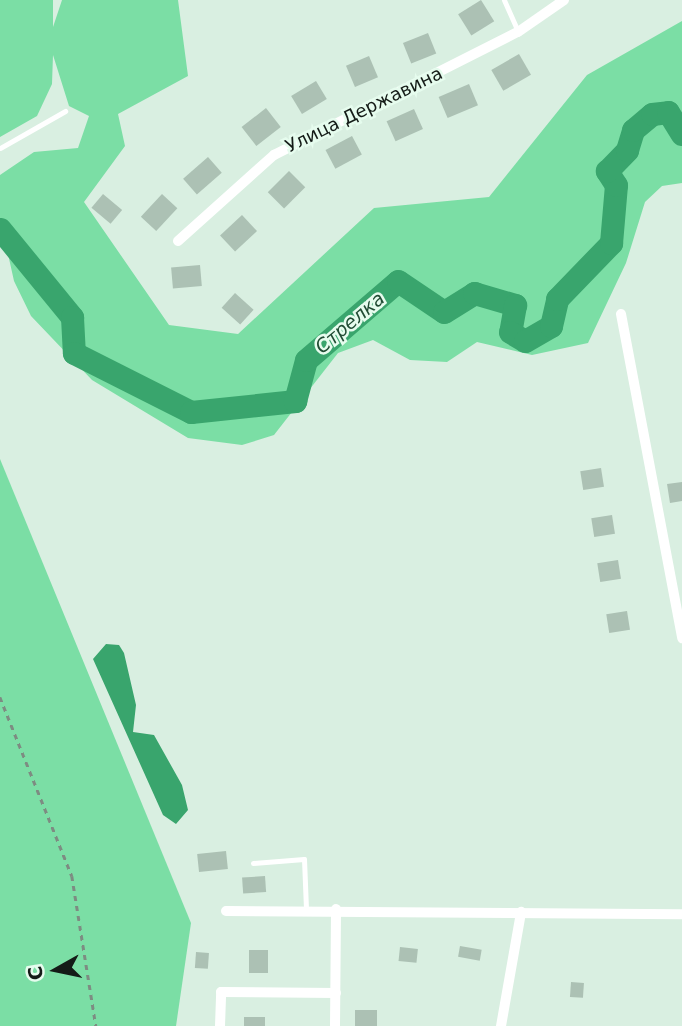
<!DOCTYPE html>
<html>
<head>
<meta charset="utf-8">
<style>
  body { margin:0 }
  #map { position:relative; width:682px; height:1026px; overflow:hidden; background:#d9efe1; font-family:"DejaVu Sans",sans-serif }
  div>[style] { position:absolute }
  .green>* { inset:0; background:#7bdea5 }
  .water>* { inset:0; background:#39a56d }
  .river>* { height:23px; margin:-11.5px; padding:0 11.5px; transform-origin:11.5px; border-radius:11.5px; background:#39a56d }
  .building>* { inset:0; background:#acc1b4; transform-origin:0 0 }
  .path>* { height:2.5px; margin-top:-1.25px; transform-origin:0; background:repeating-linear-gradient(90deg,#7d8c82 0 5px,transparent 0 10px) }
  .service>* { height:5px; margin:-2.5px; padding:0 2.5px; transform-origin:2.5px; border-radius:2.5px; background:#fff }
  .minor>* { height:10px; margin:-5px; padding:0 5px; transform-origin:5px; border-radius:5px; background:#fff }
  span { translate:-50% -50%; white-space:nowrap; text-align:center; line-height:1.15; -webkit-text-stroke:5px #e6fcee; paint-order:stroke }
  .street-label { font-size:18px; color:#141b17 }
  .water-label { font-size:19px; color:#214c34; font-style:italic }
  .north { position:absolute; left:21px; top:935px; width:70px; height:70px; -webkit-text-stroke:5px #e6fcee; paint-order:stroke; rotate:261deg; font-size:19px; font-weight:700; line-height:28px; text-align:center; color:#141b17 }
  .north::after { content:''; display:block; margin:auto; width:24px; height:32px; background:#141b17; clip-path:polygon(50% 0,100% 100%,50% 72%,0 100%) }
</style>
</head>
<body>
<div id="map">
  <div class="green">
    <div style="clip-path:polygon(0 0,53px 0,53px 27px,62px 0,178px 0,188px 76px,118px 114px,125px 146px,84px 202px,169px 325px,238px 334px,374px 208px,489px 197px,587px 75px,682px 21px,682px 183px,662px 186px,645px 202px,626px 263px,588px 343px,532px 355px,477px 342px,447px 362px,410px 360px,373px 340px,338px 353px,274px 435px,242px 445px,188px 438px,92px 380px,31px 316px,14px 281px,0 218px,0 175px,34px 152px,78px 148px,89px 116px,69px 106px,53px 55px,52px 84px,37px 116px,0 137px)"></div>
    <div style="clip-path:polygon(0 459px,191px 923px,176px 1026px,0 1026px)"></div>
  </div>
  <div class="water">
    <div style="clip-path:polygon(106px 644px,119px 645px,124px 653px,136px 705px,133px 732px,154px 735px,182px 785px,188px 810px,176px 824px,163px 815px,93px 659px)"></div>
  </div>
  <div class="river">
    <div style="left:0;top:229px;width:114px;rotate:50.7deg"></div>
    <div style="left:72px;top:317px;width:36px;rotate:87deg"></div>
    <div style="left:74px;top:353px;width:131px;rotate:26.8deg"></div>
    <div style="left:191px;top:412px;width:105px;rotate:-6deg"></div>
    <div style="left:295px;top:401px;width:42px;rotate:-75deg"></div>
    <div style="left:306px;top:360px;width:121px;rotate:-40.7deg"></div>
    <div style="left:398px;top:281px;width:55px;rotate:34deg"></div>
    <div style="left:444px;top:312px;width:36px;rotate:-32deg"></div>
    <div style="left:474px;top:293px;width:43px;rotate:16.3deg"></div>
    <div style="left:515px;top:305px;width:27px;rotate:100deg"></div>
    <div style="left:510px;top:332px;width:17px;rotate:31deg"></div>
    <div style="left:525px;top:341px;width:30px;rotate:-30deg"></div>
    <div style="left:551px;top:326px;width:28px;rotate:-77deg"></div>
    <div style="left:557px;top:299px;width:78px;rotate:-46deg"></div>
    <div style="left:611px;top:243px;width:58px;rotate:-85.1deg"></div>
    <div style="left:616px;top:185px;width:17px;rotate:-123deg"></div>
    <div style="left:607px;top:171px;width:29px;rotate:-46deg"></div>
    <div style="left:627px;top:150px;width:21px;rotate:-73deg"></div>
    <div style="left:633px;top:130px;width:25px;rotate:-40deg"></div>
    <div style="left:652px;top:114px;width:16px;rotate:-7deg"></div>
    <div style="left:668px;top:112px;width:26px;rotate:58deg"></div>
  </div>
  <div class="building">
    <div style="left:481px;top:0;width:25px;height:27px;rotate:58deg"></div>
    <div style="left:428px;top:33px;width:22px;height:27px;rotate:68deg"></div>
    <div style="left:519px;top:54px;width:24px;height:32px;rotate:60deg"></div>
    <div style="left:369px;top:56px;width:23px;height:25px;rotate:67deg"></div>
    <div style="left:316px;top:81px;width:21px;height:29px;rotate:59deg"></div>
    <div style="left:469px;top:84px;width:23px;height:33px;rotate:67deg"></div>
    <div style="left:266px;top:108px;width:24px;height:31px;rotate:52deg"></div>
    <div style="left:414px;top:109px;width:22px;height:30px;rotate:66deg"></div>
    <div style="left:352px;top:136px;width:21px;height:30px;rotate:62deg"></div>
    <div style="left:208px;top:157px;width:21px;height:33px;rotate:49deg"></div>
    <div style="left:289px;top:171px;width:23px;height:30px;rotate:45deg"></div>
    <div style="left:103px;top:194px;width:25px;height:18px;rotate:40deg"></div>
    <div style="left:162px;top:194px;width:21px;height:31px;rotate:43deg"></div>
    <div style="left:242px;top:215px;width:22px;height:30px;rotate:47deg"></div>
    <div style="left:200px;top:265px;width:21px;height:29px;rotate:85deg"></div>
    <div style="left:235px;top:293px;width:25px;height:20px;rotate:42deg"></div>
    <div style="left:601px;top:468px;width:19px;height:21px;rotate:81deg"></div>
    <div style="clip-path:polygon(682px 482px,682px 501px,670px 503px,667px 484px)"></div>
    <div style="left:612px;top:515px;width:19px;height:21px;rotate:81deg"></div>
    <div style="left:618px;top:560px;width:19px;height:21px;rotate:81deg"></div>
    <div style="left:627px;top:611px;width:19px;height:21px;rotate:81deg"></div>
    <div style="left:226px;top:851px;width:18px;height:29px;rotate:84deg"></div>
    <div style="left:265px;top:876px;width:16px;height:23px;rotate:86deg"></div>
    <div style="left:460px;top:946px;width:22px;height:11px;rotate:10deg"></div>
    <div style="left:400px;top:947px;width:18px;height:14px;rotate:6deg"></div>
    <div style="left:249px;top:950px;width:19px;height:23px"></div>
    <div style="left:196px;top:952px;width:13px;height:16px;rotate:4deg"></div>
    <div style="left:571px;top:982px;width:13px;height:15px;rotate:4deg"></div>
    <div style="left:355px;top:1010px;width:22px;height:16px"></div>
    <div style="left:244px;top:1017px;width:21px;height:9px"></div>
  </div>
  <div class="path">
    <div style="left:0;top:697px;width:193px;rotate:68.1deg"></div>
    <div style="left:72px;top:876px;width:152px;rotate:80.9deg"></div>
  </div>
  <div class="service">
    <div style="left:504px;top:0;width:35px;rotate:66deg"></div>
    <div style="left:0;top:148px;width:75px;rotate:-29.6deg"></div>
    <div style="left:253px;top:863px;width:51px;rotate:-4.5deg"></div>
    <div style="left:304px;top:859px;width:50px;rotate:87.7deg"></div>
  </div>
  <div class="minor">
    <div style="left:178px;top:241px;width:129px;rotate:-41.9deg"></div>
    <div style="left:274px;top:155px;width:273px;rotate:-26.8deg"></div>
    <div style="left:518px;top:32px;width:56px;rotate:-34.8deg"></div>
    <div style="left:621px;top:314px;width:330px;rotate:79.3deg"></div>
    <div style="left:226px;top:911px;width:456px;rotate:0.4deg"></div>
    <div style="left:220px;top:1026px;width:34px;rotate:-88deg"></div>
    <div style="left:221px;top:992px;width:115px;rotate:0.5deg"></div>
    <div style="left:335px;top:1026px;width:117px;rotate:-89.5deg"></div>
    <div style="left:501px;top:1026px;width:116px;rotate:-80deg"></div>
  </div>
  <div class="street-label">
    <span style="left:364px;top:110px;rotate:-26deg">Улица Державина</span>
  </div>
  <div class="water-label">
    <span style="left:350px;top:323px;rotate:-40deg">Стрелка</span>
  </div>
  <div class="north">С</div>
</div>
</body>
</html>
